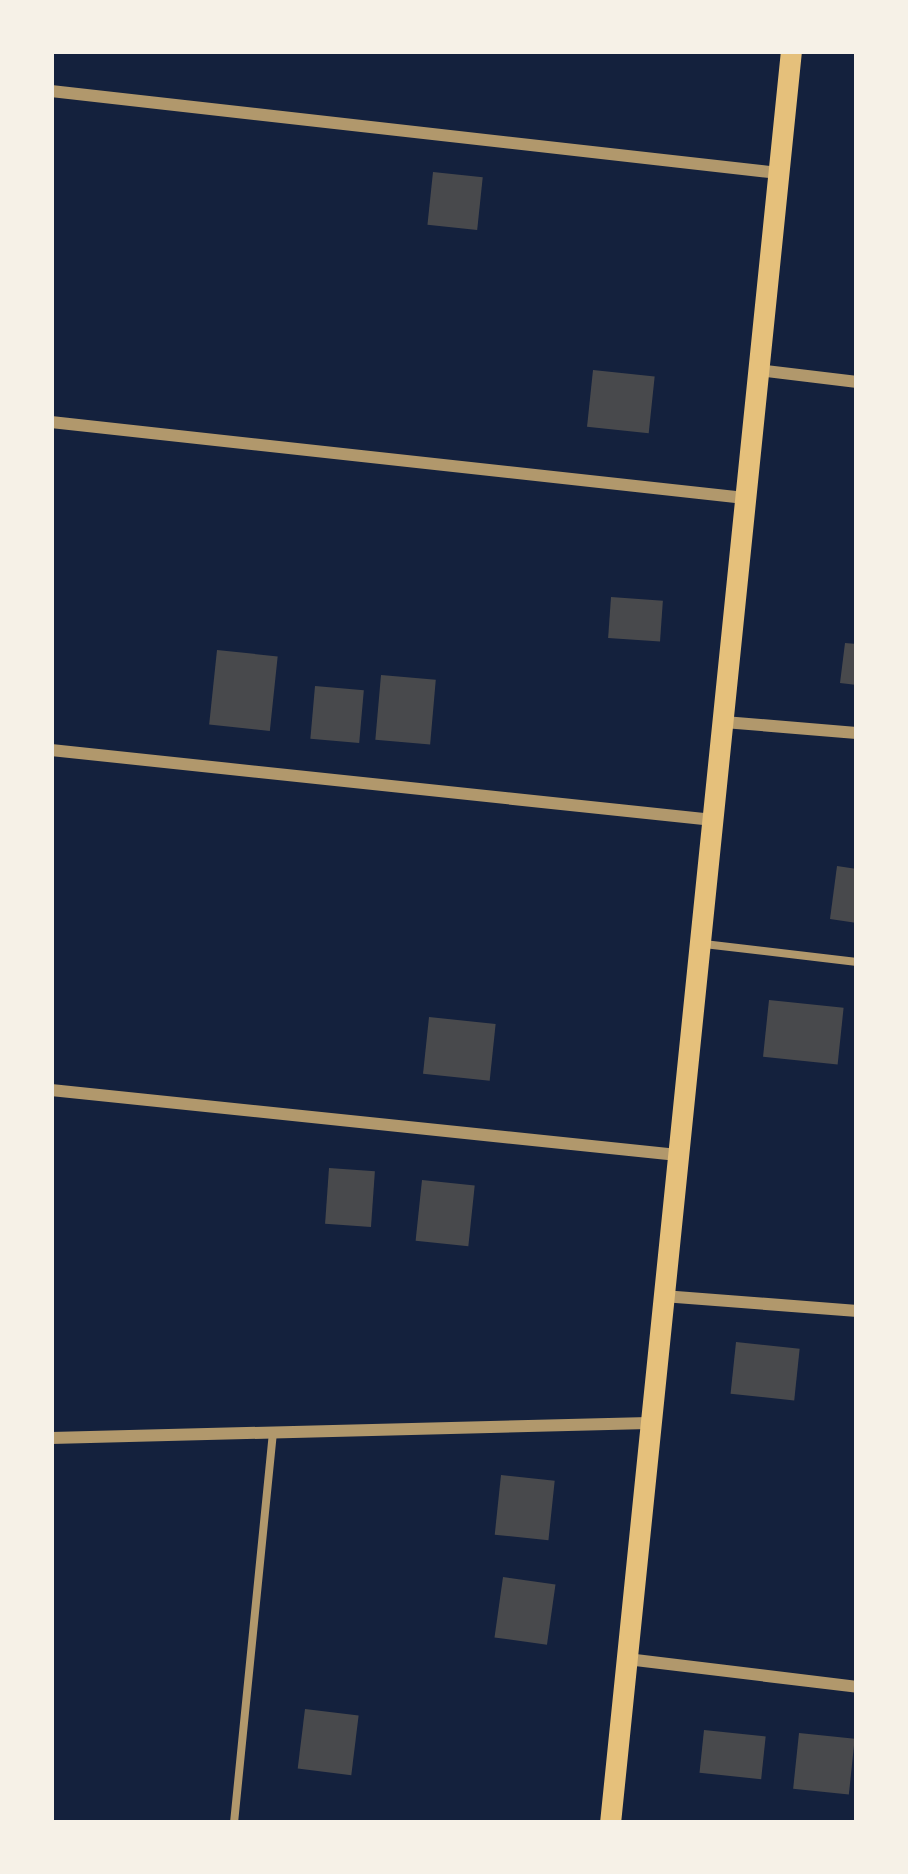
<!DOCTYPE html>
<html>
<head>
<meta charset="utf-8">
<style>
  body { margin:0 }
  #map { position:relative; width:908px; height:1874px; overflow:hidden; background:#14213d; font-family:Overpass,sans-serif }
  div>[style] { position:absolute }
  .building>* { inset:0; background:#48494c; transform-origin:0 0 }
  .service>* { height:8px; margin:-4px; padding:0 4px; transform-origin:4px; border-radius:4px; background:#b1986c }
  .minor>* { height:12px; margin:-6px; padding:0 6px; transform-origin:6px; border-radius:6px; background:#b1986c }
  .secondary>* { height:21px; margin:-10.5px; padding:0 10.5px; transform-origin:10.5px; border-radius:10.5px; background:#e5c07b }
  span { translate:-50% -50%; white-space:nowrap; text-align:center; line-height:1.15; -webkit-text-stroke:12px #f6f1e7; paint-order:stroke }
  .frame { position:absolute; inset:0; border:54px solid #f6f1e7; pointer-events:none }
</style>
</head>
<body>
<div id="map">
  <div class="building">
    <div style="left:433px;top:172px;width:50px;height:53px;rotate:6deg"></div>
    <div style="left:593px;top:370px;width:62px;height:57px;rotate:6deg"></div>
    <div style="left:611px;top:597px;width:52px;height:41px;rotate:4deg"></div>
    <div style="clip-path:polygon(845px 643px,857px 644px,857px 685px,840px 683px)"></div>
    <div style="left:217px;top:650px;width:61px;height:75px;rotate:6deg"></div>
    <div style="left:381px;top:675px;width:55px;height:65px;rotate:5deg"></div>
    <div style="left:315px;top:686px;width:49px;height:53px;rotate:5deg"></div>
    <div style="clip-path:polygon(837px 866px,857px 869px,857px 923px,830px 919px)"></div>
    <div style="left:769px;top:1000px;width:75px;height:57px;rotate:6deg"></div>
    <div style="left:429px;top:1017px;width:67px;height:57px;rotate:6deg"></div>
    <div style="left:329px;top:1168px;width:46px;height:56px;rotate:4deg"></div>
    <div style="left:422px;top:1180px;width:53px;height:61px;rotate:6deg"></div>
    <div style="left:736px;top:1342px;width:64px;height:52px;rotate:6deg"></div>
    <div style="left:501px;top:1475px;width:54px;height:60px;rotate:6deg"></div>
    <div style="left:503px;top:1577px;width:53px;height:61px;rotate:8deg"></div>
    <div style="left:305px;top:1709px;width:54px;height:60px;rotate:7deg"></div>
    <div style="left:704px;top:1730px;width:62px;height:43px;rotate:6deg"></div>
    <div style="left:799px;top:1733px;width:56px;height:56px;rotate:6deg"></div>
  </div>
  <div class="service">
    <div style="left:704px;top:944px;width:154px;rotate:6.7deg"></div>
    <div style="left:234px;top:1823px;width:391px;rotate:-84.3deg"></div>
  </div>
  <div class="minor">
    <div style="left:51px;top:91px;width:733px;rotate:6.43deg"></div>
    <div style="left:758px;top:370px;width:100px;rotate:6.9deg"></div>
    <div style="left:51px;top:422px;width:698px;rotate:6.25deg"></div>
    <div style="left:724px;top:722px;width:133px;rotate:4.7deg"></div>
    <div style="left:51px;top:750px;width:666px;rotate:6.04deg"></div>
    <div style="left:51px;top:1090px;width:630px;rotate:5.92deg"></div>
    <div style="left:663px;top:1296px;width:195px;rotate:4.4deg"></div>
    <div style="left:51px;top:1438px;width:598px;rotate:-1.44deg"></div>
    <div style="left:627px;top:1659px;width:232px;rotate:6.9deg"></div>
  </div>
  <div class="secondary">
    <div style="left:610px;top:1823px;width:1781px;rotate:-84.17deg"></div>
  </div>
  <div class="frame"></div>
</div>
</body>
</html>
